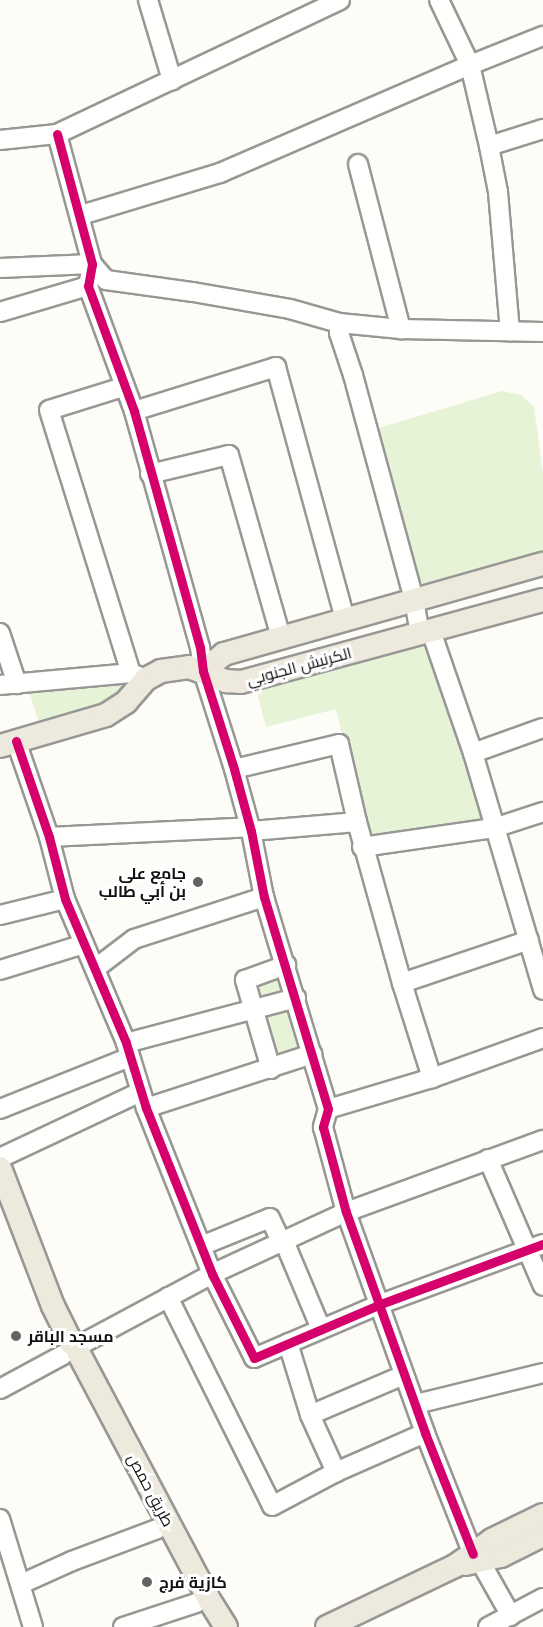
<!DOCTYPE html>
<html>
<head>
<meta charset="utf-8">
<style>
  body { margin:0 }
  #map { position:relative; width:543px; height:1627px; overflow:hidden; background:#fdfcf7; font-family:Lora,Cairo,serif }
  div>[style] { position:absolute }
  .green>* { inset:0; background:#e7f3d7; transform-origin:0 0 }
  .roads { filter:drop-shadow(2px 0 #979795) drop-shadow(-2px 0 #979795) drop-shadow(0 2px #979795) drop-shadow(0 -2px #979795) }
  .minor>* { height:18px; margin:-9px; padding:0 9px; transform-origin:9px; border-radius:9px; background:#fffffe }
  .major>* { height:22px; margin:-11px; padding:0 11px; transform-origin:11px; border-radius:11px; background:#ede9dc }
  .cycleway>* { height:9px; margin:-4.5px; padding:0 4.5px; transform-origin:4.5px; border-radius:4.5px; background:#d6006c }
  .dots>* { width:16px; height:16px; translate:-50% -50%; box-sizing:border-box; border:3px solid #fff; border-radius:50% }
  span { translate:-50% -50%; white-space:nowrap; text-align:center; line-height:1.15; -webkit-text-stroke:6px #fff; paint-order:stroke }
  .street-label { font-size:16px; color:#111 }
  .poi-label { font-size:16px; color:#111; font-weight:700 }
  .right { translate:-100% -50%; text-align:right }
  .left { translate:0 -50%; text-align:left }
</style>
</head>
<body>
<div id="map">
  <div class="green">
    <div style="clip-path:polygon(502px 391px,521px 395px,534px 407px,543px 474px,543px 553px,430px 585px,423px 585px,417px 575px,396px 506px,379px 428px)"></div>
    <div style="clip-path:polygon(416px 645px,426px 646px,432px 652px,487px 825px,367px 839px,336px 709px,266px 727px,256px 688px)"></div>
    <div style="clip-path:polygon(130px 681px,111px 702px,99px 709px,39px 723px,29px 691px)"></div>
    <div style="left:281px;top:969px;width:26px;height:34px;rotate:74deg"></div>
    <div style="left:290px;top:1003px;width:53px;height:34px;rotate:74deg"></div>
  </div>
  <div class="roads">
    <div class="minor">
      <div style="left:148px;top:0;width:84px;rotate:73.3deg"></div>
      <div style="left:439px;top:0;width:72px;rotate:64.5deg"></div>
      <div style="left:470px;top:65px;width:83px;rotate:76.8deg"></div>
      <div style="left:489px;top:146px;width:47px;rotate:78.9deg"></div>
      <div style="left:498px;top:192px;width:140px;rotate:85.1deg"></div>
      <div style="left:57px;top:134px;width:135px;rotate:74.9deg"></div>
      <div style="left:92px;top:264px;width:22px;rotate:100deg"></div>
      <div style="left:88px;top:286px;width:133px;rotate:69.8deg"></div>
      <div style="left:134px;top:411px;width:245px;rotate:74.4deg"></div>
      <div style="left:200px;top:647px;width:24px;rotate:83deg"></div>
      <div style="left:203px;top:671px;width:103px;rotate:72.4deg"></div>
      <div style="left:234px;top:769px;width:64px;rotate:74.7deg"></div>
      <div style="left:251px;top:831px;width:67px;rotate:78.9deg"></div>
      <div style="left:264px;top:897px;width:221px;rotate:73.2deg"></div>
      <div style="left:328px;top:1109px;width:19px;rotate:106deg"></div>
      <div style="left:323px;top:1127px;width:88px;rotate:74.9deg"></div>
      <div style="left:346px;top:1212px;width:235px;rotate:70.3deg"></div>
      <div style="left:425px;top:1433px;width:130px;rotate:68.4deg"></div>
      <div style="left:0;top:140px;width:57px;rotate:-6deg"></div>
      <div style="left:57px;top:134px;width:313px;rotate:-25.3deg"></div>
      <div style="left:489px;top:146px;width:57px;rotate:-17.5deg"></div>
      <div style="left:358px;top:164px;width:171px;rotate:75.4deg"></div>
      <div style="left:81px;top:215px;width:145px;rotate:-16.8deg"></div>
      <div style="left:220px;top:173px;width:272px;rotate:-23.4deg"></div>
      <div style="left:470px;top:65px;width:79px;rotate:-21.7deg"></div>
      <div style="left:0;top:268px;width:92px;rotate:-2.5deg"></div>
      <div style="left:92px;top:264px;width:21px;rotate:49deg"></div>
      <div style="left:106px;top:280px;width:88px;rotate:7.9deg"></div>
      <div style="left:193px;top:292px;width:98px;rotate:9.9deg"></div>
      <div style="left:290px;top:309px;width:51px;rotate:15.9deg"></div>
      <div style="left:339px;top:323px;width:62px;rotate:5.5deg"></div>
      <div style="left:401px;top:329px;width:142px;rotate:1.2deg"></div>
      <div style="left:0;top:312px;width:92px;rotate:-16.5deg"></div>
      <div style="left:339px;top:323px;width:10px;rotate:90deg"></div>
      <div style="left:339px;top:333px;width:44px;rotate:71.6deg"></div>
      <div style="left:353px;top:375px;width:233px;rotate:74.8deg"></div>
      <div style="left:414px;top:600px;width:35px;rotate:80deg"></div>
      <div style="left:123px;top:387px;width:77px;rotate:162.7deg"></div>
      <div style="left:49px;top:410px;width:275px;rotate:72.7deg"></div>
      <div style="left:134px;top:411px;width:149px;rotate:-17.2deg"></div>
      <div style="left:276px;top:367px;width:261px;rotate:74.7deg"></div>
      <div style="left:150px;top:474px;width:81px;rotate:-13.5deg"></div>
      <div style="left:229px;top:455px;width:190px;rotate:74.1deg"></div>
      <div style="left:431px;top:631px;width:129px;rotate:71deg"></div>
      <div style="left:473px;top:753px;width:247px;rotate:73.5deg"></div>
      <div style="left:0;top:633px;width:54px;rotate:71.6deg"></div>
      <div style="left:0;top:685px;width:132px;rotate:-5.2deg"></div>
      <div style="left:131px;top:673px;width:11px;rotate:22deg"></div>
      <div style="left:16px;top:741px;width:102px;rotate:71deg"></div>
      <div style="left:49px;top:837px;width:64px;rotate:75.5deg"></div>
      <div style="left:65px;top:899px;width:156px;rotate:67deg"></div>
      <div style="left:126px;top:1043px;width:68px;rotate:72.9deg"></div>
      <div style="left:146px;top:1108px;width:179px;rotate:68.3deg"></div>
      <div style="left:212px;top:1274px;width:94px;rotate:63.4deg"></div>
      <div style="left:254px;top:1358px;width:135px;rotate:-23.1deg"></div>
      <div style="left:378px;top:1305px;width:176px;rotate:-20.3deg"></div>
      <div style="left:473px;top:753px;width:74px;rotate:-19.7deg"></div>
      <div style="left:234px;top:769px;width:108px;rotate:-13.4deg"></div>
      <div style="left:339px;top:744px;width:80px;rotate:77deg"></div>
      <div style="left:357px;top:822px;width:106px;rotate:175.1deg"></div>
      <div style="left:357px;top:822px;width:167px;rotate:74.4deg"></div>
      <div style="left:402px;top:983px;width:100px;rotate:72.5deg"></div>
      <div style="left:49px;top:837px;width:201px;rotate:-2.8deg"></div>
      <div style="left:362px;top:847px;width:133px;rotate:-8.2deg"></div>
      <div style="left:494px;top:828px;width:52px;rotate:-18.1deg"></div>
      <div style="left:0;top:915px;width:67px;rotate:-13.8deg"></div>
      <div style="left:96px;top:968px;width:48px;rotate:-37.3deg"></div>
      <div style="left:134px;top:939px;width:137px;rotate:-17.9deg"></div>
      <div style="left:0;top:970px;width:88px;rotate:-17.2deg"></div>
      <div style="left:402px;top:983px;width:134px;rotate:-18.7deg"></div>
      <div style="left:126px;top:1043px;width:176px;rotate:-14.8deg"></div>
      <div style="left:271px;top:1069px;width:93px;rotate:-106.3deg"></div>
      <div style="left:245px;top:980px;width:44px;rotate:-20.1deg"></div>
      <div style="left:146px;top:1108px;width:175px;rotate:-18deg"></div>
      <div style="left:0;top:1109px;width:140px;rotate:-21.8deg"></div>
      <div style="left:328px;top:1109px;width:109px;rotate:-16.6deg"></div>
      <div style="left:432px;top:1078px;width:118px;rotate:-19.8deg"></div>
      <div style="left:0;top:1158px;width:155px;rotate:-25.2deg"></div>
      <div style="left:488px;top:1159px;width:138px;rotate:66.6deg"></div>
      <div style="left:284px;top:1241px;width:95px;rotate:67.2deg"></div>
      <div style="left:201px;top:1246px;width:74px;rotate:-22.1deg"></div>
      <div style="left:270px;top:1218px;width:26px;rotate:65deg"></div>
      <div style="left:168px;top:1297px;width:233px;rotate:63.5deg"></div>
      <div style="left:272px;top:1506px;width:72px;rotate:-28deg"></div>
      <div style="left:336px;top:1472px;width:97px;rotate:-23.7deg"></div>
      <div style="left:288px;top:1343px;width:75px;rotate:73deg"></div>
      <div style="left:310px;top:1415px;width:102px;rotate:-23.1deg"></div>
      <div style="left:76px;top:1347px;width:154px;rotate:-28.2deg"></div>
      <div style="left:212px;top:1274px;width:148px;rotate:-24.8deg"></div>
      <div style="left:346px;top:1212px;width:210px;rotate:-20.1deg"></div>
      <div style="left:0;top:1389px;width:72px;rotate:-28.4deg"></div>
      <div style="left:416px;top:1404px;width:131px;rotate:-13.7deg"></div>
      <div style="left:310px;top:1415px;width:63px;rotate:65.5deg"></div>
      <div style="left:0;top:1519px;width:113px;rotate:73deg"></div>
      <div style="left:480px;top:1561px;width:63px;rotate:60.6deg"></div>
      <div style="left:21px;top:1584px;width:56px;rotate:-24.3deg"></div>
      <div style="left:72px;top:1561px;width:91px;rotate:-20.6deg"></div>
      <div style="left:123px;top:1627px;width:77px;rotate:-18.2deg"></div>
      <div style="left:488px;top:1627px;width:62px;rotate:-27.8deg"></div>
    </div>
    <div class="major">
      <div style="left:203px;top:671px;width:27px;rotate:-39deg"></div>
      <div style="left:224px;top:654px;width:331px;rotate:-15.8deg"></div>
      <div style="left:0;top:746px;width:110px;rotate:-16.3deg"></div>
      <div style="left:106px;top:715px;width:24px;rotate:-33deg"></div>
      <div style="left:126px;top:702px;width:30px;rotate:-49deg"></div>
      <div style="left:146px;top:679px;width:17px;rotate:-28deg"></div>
      <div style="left:161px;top:671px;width:28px;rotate:-8deg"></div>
      <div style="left:189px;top:667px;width:40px;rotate:21deg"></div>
      <div style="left:226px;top:681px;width:15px;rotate:4deg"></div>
      <div style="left:241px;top:682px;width:313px;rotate:-15.2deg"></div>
      <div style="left:0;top:1168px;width:148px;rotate:69deg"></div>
      <div style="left:53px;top:1306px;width:42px;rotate:63.4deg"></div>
      <div style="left:78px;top:1352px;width:278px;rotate:62.1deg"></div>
      <div style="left:208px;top:1598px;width:34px;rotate:58deg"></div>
      <div style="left:465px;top:1564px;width:37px;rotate:-13deg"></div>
      <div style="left:501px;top:1556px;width:47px;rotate:-26.6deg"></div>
      <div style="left:327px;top:1627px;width:142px;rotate:-25.5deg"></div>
      <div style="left:455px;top:1566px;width:45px;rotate:-35.1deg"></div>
      <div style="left:492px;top:1540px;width:57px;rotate:-26.1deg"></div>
    </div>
  </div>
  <div class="cycleway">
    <div style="left:57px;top:134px;width:135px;rotate:74.9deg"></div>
    <div style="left:92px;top:264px;width:22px;rotate:100deg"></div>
    <div style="left:88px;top:286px;width:133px;rotate:69.8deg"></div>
    <div style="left:134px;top:411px;width:245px;rotate:74.4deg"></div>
    <div style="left:200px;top:647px;width:24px;rotate:83deg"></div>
    <div style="left:203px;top:671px;width:103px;rotate:72.4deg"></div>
    <div style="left:234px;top:769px;width:64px;rotate:74.7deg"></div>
    <div style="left:251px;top:831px;width:67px;rotate:78.9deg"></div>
    <div style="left:264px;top:897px;width:221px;rotate:73.2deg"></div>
    <div style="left:328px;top:1109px;width:19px;rotate:106deg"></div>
    <div style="left:323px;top:1127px;width:88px;rotate:74.9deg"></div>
    <div style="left:346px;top:1212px;width:235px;rotate:70.3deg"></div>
    <div style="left:425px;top:1433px;width:130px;rotate:68.4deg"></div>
    <div style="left:16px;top:741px;width:102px;rotate:71deg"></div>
    <div style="left:49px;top:837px;width:64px;rotate:75.5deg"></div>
    <div style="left:65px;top:899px;width:156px;rotate:67deg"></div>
    <div style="left:126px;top:1043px;width:68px;rotate:72.9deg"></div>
    <div style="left:146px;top:1108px;width:179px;rotate:68.3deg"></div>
    <div style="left:212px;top:1274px;width:94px;rotate:63.4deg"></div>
    <div style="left:254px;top:1358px;width:135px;rotate:-23.1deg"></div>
    <div style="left:378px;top:1305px;width:176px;rotate:-20.3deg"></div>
  </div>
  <div class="dots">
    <div style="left:198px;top:882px;background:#646362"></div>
    <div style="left:16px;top:1336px;background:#646362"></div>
    <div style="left:147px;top:1582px;background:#646362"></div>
  </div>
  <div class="street-label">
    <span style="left:299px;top:666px;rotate:-15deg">الكرنيش الجنوبي</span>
    <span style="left:151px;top:1490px;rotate:62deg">طريق حمص</span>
  </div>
  <div class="poi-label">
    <span class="right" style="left:186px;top:882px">جامع علي<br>بن أبي طالب</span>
    <span class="left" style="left:28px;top:1336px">مسجد الباقر</span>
    <span class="left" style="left:159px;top:1582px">كازية فرج</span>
  </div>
</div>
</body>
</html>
